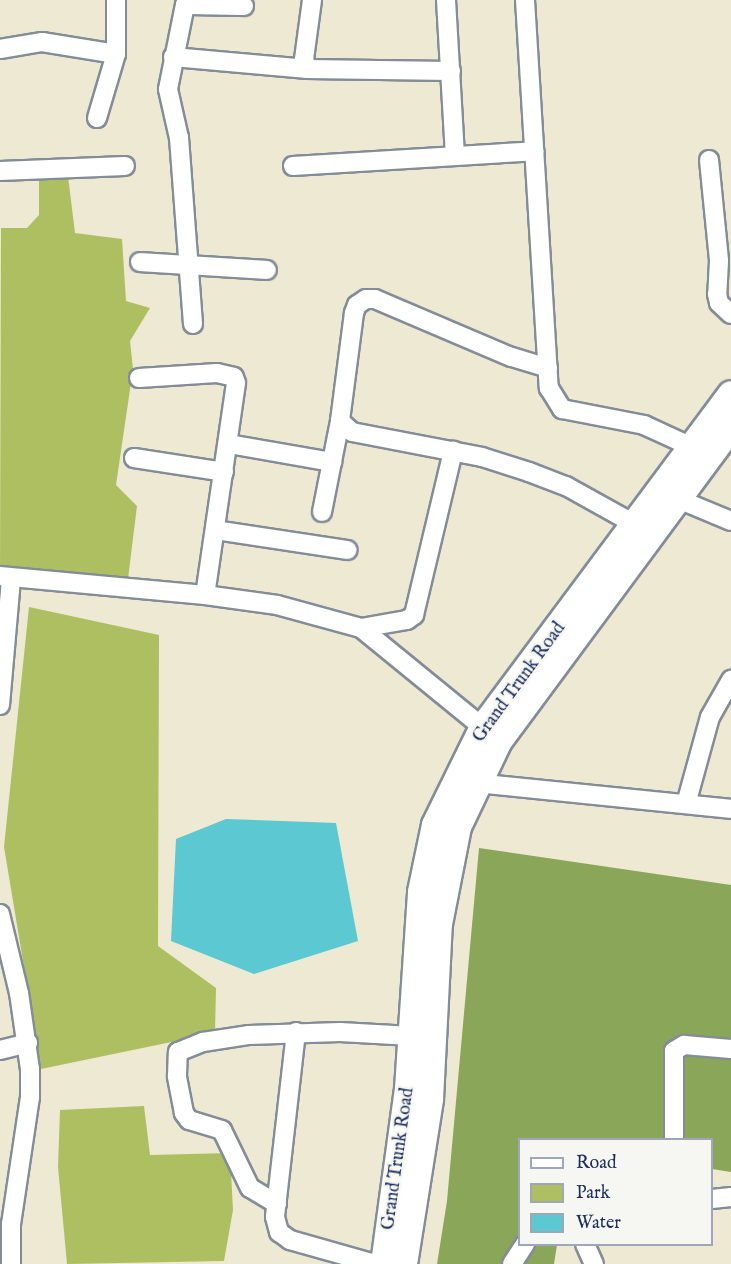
<!DOCTYPE html>
<html>
<head>
<meta charset="utf-8">
<style>
  body { margin:0 }
  #map { position:relative; width:731px; height:1264px; overflow:hidden; background:#ede9d2; font-family:"IM FELL English",serif }
  div>[style] { position:absolute }
  .green>* { inset:0; background:#aebf62 }
  .forest>* { inset:0; background:#8aa658 }
  .water>* { inset:0; background:#5bc8d2 }
  .roads { filter:drop-shadow(2px 0 #848c98) drop-shadow(-2px 0 #848c98) drop-shadow(0 2px #848c98) drop-shadow(0 -2px #848c98) }
  .minor>* { height:18px; margin:-9px; padding:0 9px; transform-origin:9px; border-radius:9px; background:#fff }
  .highway>* { height:26px; margin:-13px; padding:0 13px; transform-origin:13px; border-radius:13px; background:#fff }
  span { translate:-50% -50%; white-space:nowrap; text-align:center; line-height:1.15; -webkit-text-stroke:5px #f6f6f2; paint-order:stroke }
  .street-label { font-size:18px; color:#1b2f5e }
  .legend { position:absolute; left:518px; top:1138px; width:195px; height:108px; box-sizing:border-box; background:#f6f6f2; border:2px solid #9ea6b7; margin:0; padding:8px 10px; list-style:none; font-size:18px; color:#1b2f5e }
  .legend li { display:flex; align-items:center; gap:12px; height:30px }
  .legend b { width:30px; border:2px solid #9ea6b7 }
</style>
</head>
<body>
<div id="map">
  <div class="green">
    <div style="clip-path:polygon(39px 176px,68px 176px,75px 233px,122px 239px,126px 301px,150px 308px,130px 341px,133px 369px,116px 485px,137px 506px,127px 587px,0 576px,1px 228px,27px 228px,39px 215px)"></div>
    <div style="clip-path:polygon(29px 607px,159px 635px,158px 946px,216px 988px,215px 1033px,41px 1069px,4px 847px)"></div>
    <div style="clip-path:polygon(144px 1106px,150px 1155px,230px 1153px,233px 1210px,224px 1261px,67px 1264px,58px 1167px,60px 1110px)"></div>
  </div>
  <div class="forest">
    <div style="clip-path:polygon(479px 848px,731px 885px,731px 1172px,712px 1169px,712px 1140px,520px 1140px,520px 1244px,557px 1245px,554px 1264px,437px 1264px,447px 1201px)"></div>
  </div>
  <div class="water">
    <div style="clip-path:polygon(226px 819px,336px 823px,358px 941px,254px 974px,171px 941px,176px 839px)"></div>
  </div>
  <div class="roads">
    <div class="minor">
      <div style="left:312px;top:0;width:60px;rotate:97.7deg"></div>
      <div style="left:304px;top:59px;width:10px;rotate:73deg"></div>
      <div style="left:307px;top:69px;width:144px;rotate:0.8deg"></div>
      <div style="left:446px;top:0;width:155px;rotate:86.7deg"></div>
      <div style="left:525px;top:0;width:389px;rotate:86.5deg"></div>
      <div style="left:549px;top:388px;width:25px;rotate:58deg"></div>
      <div style="left:562px;top:409px;width:84px;rotate:11deg"></div>
      <div style="left:644px;top:425px;width:53px;rotate:24.6deg"></div>
      <div style="left:0;top:49px;width:43px;rotate:-9.5deg"></div>
      <div style="left:42px;top:42px;width:75px;rotate:9.2deg"></div>
      <div style="left:173px;top:57px;width:135px;rotate:5.1deg"></div>
      <div style="left:97px;top:118px;width:67px;rotate:-73.5deg"></div>
      <div style="left:116px;top:54px;width:54px;rotate:-90deg"></div>
      <div style="left:709px;top:160px;width:101px;rotate:84.3deg"></div>
      <div style="left:719px;top:261px;width:33px;rotate:93deg"></div>
      <div style="left:717px;top:294px;width:9px;rotate:77deg"></div>
      <div style="left:719px;top:303px;width:16px;rotate:43deg"></div>
      <div style="left:293px;top:166px;width:242px;rotate:-3.5deg"></div>
      <div style="left:0;top:171px;width:125px;rotate:-2.3deg"></div>
      <div style="left:140px;top:262px;width:127px;rotate:3.6deg"></div>
      <div style="left:193px;top:324px;width:187px;rotate:-94.3deg"></div>
      <div style="left:179px;top:138px;width:50px;rotate:-102.7deg"></div>
      <div style="left:168px;top:89px;width:86px;rotate:-78.6deg"></div>
      <div style="left:185px;top:5px;width:59px;rotate:1deg"></div>
      <div style="left:548px;top:368px;width:39px;rotate:-163deg"></div>
      <div style="left:511px;top:357px;width:148px;rotate:-156.9deg"></div>
      <div style="left:375px;top:299px;width:9px;rotate:180deg"></div>
      <div style="left:366px;top:299px;width:11px;rotate:146deg"></div>
      <div style="left:357px;top:305px;width:9px;rotate:111deg"></div>
      <div style="left:354px;top:313px;width:109px;rotate:97.4deg"></div>
      <div style="left:340px;top:421px;width:16px;rotate:43deg"></div>
      <div style="left:352px;top:432px;width:132px;rotate:10.9deg"></div>
      <div style="left:482px;top:457px;width:49px;rotate:17.7deg"></div>
      <div style="left:529px;top:472px;width:40px;rotate:21deg"></div>
      <div style="left:566px;top:486px;width:80px;rotate:29.1deg"></div>
      <div style="left:139px;top:378px;width:78px;rotate:-3.7deg"></div>
      <div style="left:217px;top:373px;width:17px;rotate:13deg"></div>
      <div style="left:234px;top:377px;width:6px;rotate:72deg"></div>
      <div style="left:236px;top:383px;width:214px;rotate:98.3deg"></div>
      <div style="left:229px;top:444px;width:105px;rotate:9.9deg"></div>
      <div style="left:134px;top:458px;width:91px;rotate:8.8deg"></div>
      <div style="left:678px;top:499px;width:57px;rotate:22.5deg"></div>
      <div style="left:322px;top:512px;width:93px;rotate:-78.8deg"></div>
      <div style="left:215px;top:530px;width:134px;rotate:8.6deg"></div>
      <div style="left:0;top:576px;width:206px;rotate:5.3deg"></div>
      <div style="left:205px;top:595px;width:73px;rotate:7.9deg"></div>
      <div style="left:277px;top:605px;width:87px;rotate:15.3deg"></div>
      <div style="left:361px;top:628px;width:168px;rotate:39.2deg"></div>
      <div style="left:361px;top:628px;width:47px;rotate:-9.9deg"></div>
      <div style="left:407px;top:620px;width:9px;rotate:-36deg"></div>
      <div style="left:414px;top:615px;width:169px;rotate:-76.6deg"></div>
      <div style="left:0;top:705px;width:127px;rotate:-85deg"></div>
      <div style="left:476px;top:783px;width:256px;rotate:5.8deg"></div>
      <div style="left:686px;top:804px;width:90px;rotate:-74.6deg"></div>
      <div style="left:710px;top:717px;width:43px;rotate:-60.4deg"></div>
      <div style="left:0;top:914px;width:81px;rotate:76.5deg"></div>
      <div style="left:19px;top:993px;width:77px;rotate:81.8deg"></div>
      <div style="left:30px;top:1069px;width:28px;rotate:90deg"></div>
      <div style="left:30px;top:1097px;width:128px;rotate:98.5deg"></div>
      <div style="left:11px;top:1224px;width:40px;rotate:90deg"></div>
      <div style="left:296px;top:1032px;width:186px;rotate:96.5deg"></div>
      <div style="left:275px;top:1217px;width:16px;rotate:75deg"></div>
      <div style="left:279px;top:1232px;width:14px;rotate:36deg"></div>
      <div style="left:290px;top:1240px;width:88px;rotate:15.8deg"></div>
      <div style="left:0;top:1050px;width:29px;rotate:-14deg"></div>
      <div style="left:674px;top:1140px;width:89px;rotate:-90deg"></div>
      <div style="left:674px;top:1051px;width:12px;rotate:-31deg"></div>
      <div style="left:684px;top:1045px;width:47px;rotate:4.9deg"></div>
      <div style="left:712px;top:1199px;width:19px;rotate:-6deg"></div>
      <div style="left:277px;top:1204px;width:31px;rotate:-149deg"></div>
      <div style="left:250px;top:1188px;width:64px;rotate:-115.8deg"></div>
      <div style="left:222px;top:1130px;width:34px;rotate:-163deg"></div>
      <div style="left:189px;top:1120px;width:9px;rotate:-126deg"></div>
      <div style="left:184px;top:1113px;width:38px;rotate:-101deg"></div>
      <div style="left:177px;top:1076px;width:24px;rotate:-88deg"></div>
      <div style="left:178px;top:1052px;width:27px;rotate:-22deg"></div>
      <div style="left:203px;top:1042px;width:47px;rotate:-8.7deg"></div>
      <div style="left:249px;top:1035px;width:91px;rotate:-1.9deg"></div>
      <div style="left:340px;top:1032px;width:72px;rotate:3.2deg"></div>
      <div style="left:585px;top:1244px;width:22px;rotate:66deg"></div>
      <div style="left:512px;top:1264px;width:24px;rotate:-57deg"></div>
    </div>
    <div class="highway">
      <div style="left:384px;top:1264px;width:177px;rotate:-82.2deg"></div>
      <div style="left:408px;top:1089px;width:197px;rotate:-86.2deg"></div>
      <div style="left:421px;top:892px;width:68px;rotate:-78.2deg"></div>
      <div style="left:435px;top:825px;width:109px;rotate:-63.9deg"></div>
      <div style="left:483px;top:727px;width:415px;rotate:-53.3deg"></div>
      <div style="left:404px;top:1264px;width:167px;rotate:-81deg"></div>
      <div style="left:430px;top:1099px;width:175px;rotate:-87.1deg"></div>
      <div style="left:439px;top:924px;width:99px;rotate:-78.9deg"></div>
      <div style="left:458px;top:827px;width:95px;rotate:-64.5deg"></div>
      <div style="left:499px;top:741px;width:390px;rotate:-53.5deg"></div>
    </div>
  </div>
  <div class="street-label">
    <span style="left:520px;top:683px;rotate:-54deg">Grand Trunk Road</span>
    <span style="left:399px;top:1159px;rotate:-82deg">Grand Trunk Road</span>
  </div>
  <ul class="legend">
  <li><b style="height:8px;background:#fff"></b>Road</li>
  <li><b style="height:16px;background:#aebf62"></b>Park</li>
  <li><b style="height:16px;background:#5bc8d2"></b>Water</li>
  </ul>
</div>
</body>
</html>
